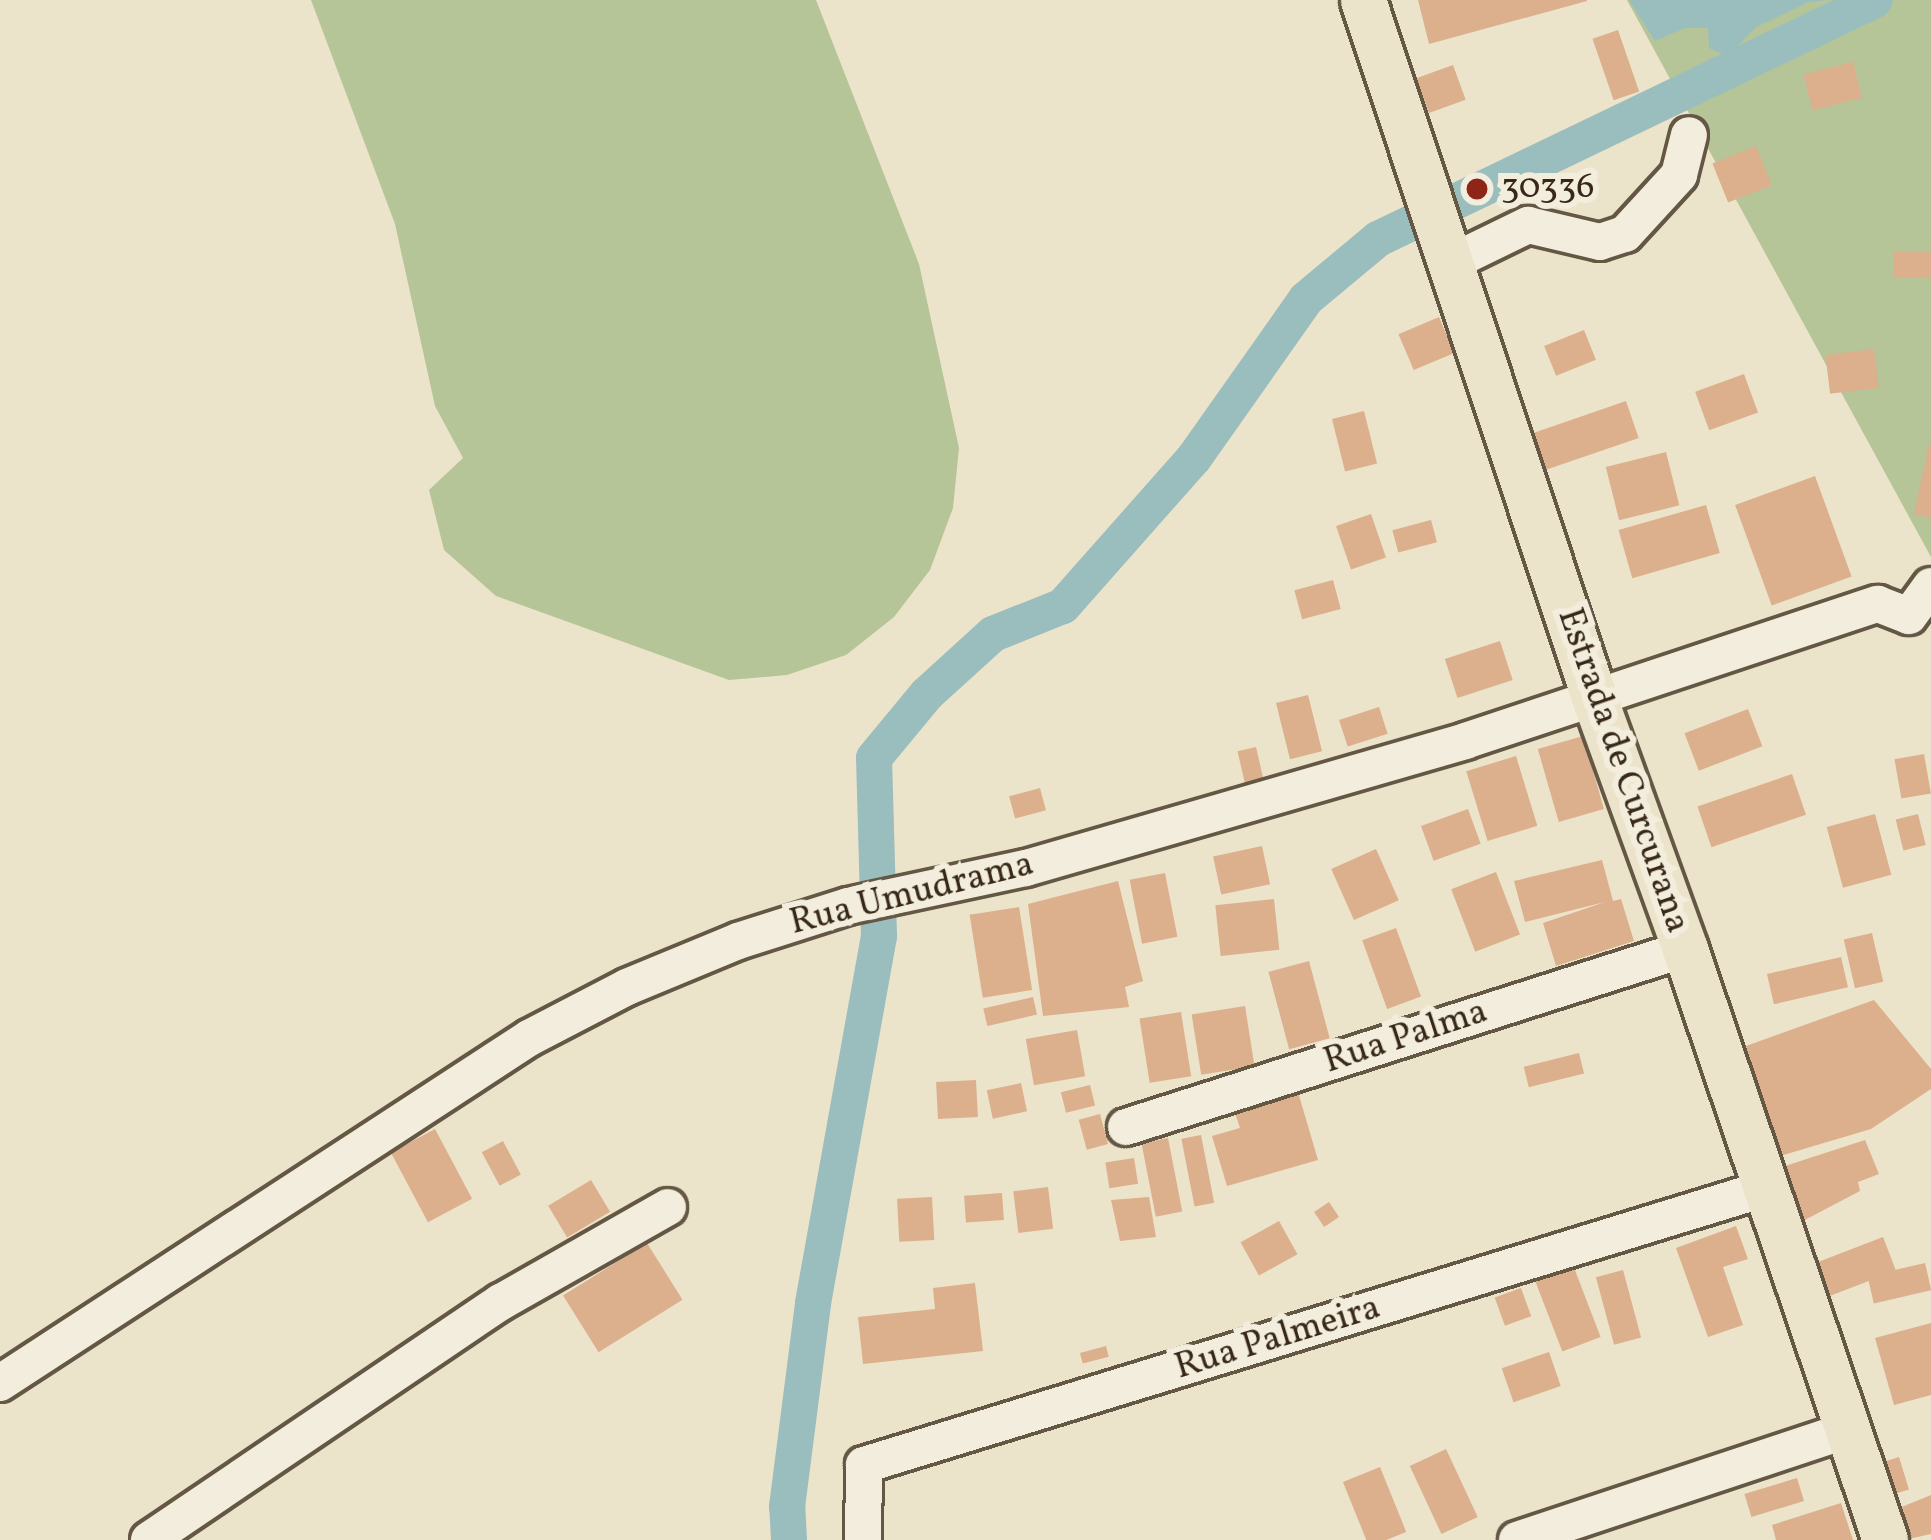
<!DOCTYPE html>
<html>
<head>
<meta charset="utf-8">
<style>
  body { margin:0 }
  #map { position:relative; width:1931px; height:1540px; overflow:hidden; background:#ece4ca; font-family:Vollkorn,serif }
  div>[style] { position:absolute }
  .green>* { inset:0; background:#b5c598 }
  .water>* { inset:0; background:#9abdbe }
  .canal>* { height:36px; margin:-18px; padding:0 18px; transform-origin:18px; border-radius:18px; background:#9abdbe }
  .building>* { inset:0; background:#dcaf8d; transform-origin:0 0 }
  .roads { filter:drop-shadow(3px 0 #645744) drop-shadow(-3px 0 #645744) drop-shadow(0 3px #645744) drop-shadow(0 -3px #645744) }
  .minor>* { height:36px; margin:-18px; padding:0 18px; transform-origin:18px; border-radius:18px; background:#f3eddd }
  .major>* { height:45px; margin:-22.5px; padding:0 22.5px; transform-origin:22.5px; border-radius:22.5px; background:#ece4ca }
  .dots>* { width:33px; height:33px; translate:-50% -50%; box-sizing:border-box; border:6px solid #f3eddd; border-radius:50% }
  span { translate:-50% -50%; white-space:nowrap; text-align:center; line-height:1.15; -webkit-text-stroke:12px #f3eddd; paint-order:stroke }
  .poi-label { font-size:36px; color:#372818 }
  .left { translate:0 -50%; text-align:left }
  .street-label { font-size:36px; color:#372818 }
</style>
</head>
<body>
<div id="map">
  <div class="green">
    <div style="clip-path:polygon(311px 0,816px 0,919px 264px,959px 448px,953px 508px,930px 570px,894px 617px,846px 655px,787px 675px,729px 680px,496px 596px,444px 550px,429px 490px,463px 458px,435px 406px,395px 224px)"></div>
    <div style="clip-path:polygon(1627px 0,1931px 0,1931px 557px)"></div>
  </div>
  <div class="water">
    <div style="clip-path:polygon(1629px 0,1828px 0,1809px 2px,1756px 27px,1728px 56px,1709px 48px,1708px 28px,1685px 28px,1655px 41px)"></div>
  </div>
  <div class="canal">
    <div style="left:789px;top:1540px;width:33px;rotate:-93deg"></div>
    <div style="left:787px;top:1507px;width:206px;rotate:-82.7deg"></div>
    <div style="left:813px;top:1303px;width:373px;rotate:-79.8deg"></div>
    <div style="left:879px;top:936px;width:178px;rotate:-91.6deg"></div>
    <div style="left:874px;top:758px;width:83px;rotate:-50.4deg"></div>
    <div style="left:927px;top:694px;width:89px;rotate:-42.3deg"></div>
    <div style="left:993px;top:634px;width:75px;rotate:-21.8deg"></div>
    <div style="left:1063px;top:606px;width:198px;rotate:-48.5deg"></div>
    <div style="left:1194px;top:458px;width:194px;rotate:-54.8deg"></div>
    <div style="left:1306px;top:299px;width:94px;rotate:-39.8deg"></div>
    <div style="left:1378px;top:239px;width:551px;rotate:-25.68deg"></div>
  </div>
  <div class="building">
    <div style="clip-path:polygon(1418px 0,1587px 0,1587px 1px,1429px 44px)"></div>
    <div style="left:1618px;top:30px;width:65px;height:27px;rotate:71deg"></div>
    <div style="left:1853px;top:62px;width:37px;height:51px;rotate:76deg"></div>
    <div style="left:1453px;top:65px;width:37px;height:39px;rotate:70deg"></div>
    <div style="left:1756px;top:146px;width:42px;height:47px;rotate:68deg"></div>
    <div style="left:1931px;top:252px;width:26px;height:38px;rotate:90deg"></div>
    <div style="left:1439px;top:317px;width:39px;height:44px;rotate:67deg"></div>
    <div style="left:1584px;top:330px;width:32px;height:43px;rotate:68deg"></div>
    <div style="left:1874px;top:349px;width:39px;height:49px;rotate:83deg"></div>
    <div style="left:1744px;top:374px;width:41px;height:52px;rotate:70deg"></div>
    <div style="left:1626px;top:401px;width:39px;height:98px;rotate:71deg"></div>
    <div style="left:1364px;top:411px;width:54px;height:33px;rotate:76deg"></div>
    <div style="clip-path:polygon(1929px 444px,1931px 444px,1931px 518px,1914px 514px)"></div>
    <div style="left:1666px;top:452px;width:55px;height:62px;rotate:76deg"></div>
    <div style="left:1815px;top:476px;width:107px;height:85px;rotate:70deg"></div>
    <div style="left:1706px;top:505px;width:50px;height:91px;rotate:74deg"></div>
    <div style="left:1371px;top:514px;width:46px;height:37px;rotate:71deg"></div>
    <div style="left:1431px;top:520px;width:23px;height:40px;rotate:75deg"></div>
    <div style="left:1333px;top:580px;width:30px;height:40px;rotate:75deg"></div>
    <div style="left:1500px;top:641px;width:41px;height:58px;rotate:72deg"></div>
    <div style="left:1308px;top:695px;width:58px;height:33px;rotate:76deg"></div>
    <div style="left:1379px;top:707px;width:28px;height:42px;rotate:72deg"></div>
    <div style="left:1748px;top:709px;width:40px;height:68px;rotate:69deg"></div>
    <div style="left:1583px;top:736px;width:76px;height:47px;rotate:74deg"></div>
    <div style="left:1256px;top:747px;width:35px;height:19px;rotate:77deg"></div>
    <div style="left:1924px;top:754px;width:40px;height:30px;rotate:80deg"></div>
    <div style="left:1516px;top:756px;width:73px;height:52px;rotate:73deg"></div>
    <div style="left:1792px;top:774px;width:43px;height:100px;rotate:71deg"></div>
    <div style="left:1040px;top:788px;width:23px;height:32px;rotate:75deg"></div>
    <div style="left:1468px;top:809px;width:37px;height:50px;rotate:70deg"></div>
    <div style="left:1875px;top:814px;width:63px;height:50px;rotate:75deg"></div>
    <div style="left:1918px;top:814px;width:32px;height:23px;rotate:76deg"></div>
    <div style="left:1262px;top:846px;width:39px;height:50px;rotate:78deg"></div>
    <div style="left:1376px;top:849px;width:56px;height:49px;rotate:66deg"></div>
    <div style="clip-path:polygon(1602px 860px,1613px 901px,1621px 899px,1634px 941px,1556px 966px,1543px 923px,1605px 902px,1525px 922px,1514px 881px)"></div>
    <div style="left:1496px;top:872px;width:67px;height:48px;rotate:69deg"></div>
    <div style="left:1165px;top:873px;width:65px;height:36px;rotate:79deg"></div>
    <div style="clip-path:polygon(1118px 881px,1143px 981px,1125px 987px,1129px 1007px,1043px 1016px,1028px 904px)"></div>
    <div style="left:1274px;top:899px;width:51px;height:59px;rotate:84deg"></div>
    <div style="left:1019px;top:907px;width:84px;height:50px;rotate:81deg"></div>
    <div style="left:1396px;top:928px;width:73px;height:36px;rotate:70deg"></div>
    <div style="left:1872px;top:933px;width:50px;height:29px;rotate:77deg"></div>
    <div style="left:1841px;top:957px;width:31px;height:76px;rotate:77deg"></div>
    <div style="left:1309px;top:961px;width:80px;height:42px;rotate:75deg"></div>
    <div style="left:1033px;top:997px;width:18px;height:51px;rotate:77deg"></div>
    <div style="clip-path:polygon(1874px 1000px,1931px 1069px,1931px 1089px,1871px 1129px,1780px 1156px,1746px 1046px)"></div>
    <div style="left:1245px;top:1006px;width:61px;height:54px;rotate:81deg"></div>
    <div style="left:1181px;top:1012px;width:65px;height:42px;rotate:81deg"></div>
    <div style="left:1077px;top:1030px;width:47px;height:52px;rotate:80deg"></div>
    <div style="left:1579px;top:1053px;width:21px;height:57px;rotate:76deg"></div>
    <div style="left:976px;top:1080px;width:37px;height:40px;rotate:87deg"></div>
    <div style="left:1021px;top:1083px;width:29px;height:35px;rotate:78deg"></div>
    <div style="left:1090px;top:1085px;width:21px;height:30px;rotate:76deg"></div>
    <div style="clip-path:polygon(1298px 1092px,1318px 1160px,1227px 1186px,1212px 1136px,1240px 1128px,1234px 1110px)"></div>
    <div style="left:1100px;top:1114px;width:31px;height:22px;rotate:75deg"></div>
    <div style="left:435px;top:1129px;width:79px;height:50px;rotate:62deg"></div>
    <div style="left:1201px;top:1135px;width:69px;height:20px;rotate:79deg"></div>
    <div style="left:1168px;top:1138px;width:75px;height:27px;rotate:79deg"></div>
    <div style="clip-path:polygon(1865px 1140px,1879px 1174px,1858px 1182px,1860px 1191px,1799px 1223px,1782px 1167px)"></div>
    <div style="left:503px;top:1141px;width:38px;height:24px;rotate:62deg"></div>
    <div style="left:1134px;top:1158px;width:26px;height:29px;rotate:81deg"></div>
    <div style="left:591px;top:1180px;width:37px;height:50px;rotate:59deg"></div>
    <div style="left:1048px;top:1187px;width:42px;height:35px;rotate:83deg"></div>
    <div style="left:1002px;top:1193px;width:27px;height:38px;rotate:86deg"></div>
    <div style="left:932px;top:1197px;width:43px;height:35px;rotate:87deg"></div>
    <div style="clip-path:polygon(1149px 1197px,1156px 1237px,1120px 1241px,1111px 1200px)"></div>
    <div style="left:1329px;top:1202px;width:18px;height:18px;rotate:56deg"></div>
    <div style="left:1279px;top:1221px;width:38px;height:44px;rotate:61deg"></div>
    <div style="clip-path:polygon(1736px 1226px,1748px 1259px,1723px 1267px,1743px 1325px,1708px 1337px,1676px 1248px)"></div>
    <div style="left:1883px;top:1237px;width:36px;height:73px;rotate:69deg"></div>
    <div style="left:647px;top:1243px;width:67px;height:99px;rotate:58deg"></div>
    <div style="left:1925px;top:1263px;width:28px;height:59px;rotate:77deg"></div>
    <div style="left:1573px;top:1265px;width:77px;height:41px;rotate:69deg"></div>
    <div style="left:1623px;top:1270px;width:70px;height:28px;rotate:75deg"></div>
    <div style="clip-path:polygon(975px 1283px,983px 1351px,863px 1364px,858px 1317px,935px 1309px,933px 1288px)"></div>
    <div style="left:1521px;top:1288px;width:30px;height:28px;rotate:70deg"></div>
    <div style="clip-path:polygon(1931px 1323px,1931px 1395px,1894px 1405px,1875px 1338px)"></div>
    <div style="left:1106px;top:1346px;width:11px;height:27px;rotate:75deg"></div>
    <div style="left:1549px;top:1352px;width:36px;height:50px;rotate:71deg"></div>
    <div style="left:1446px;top:1449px;width:75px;height:40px;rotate:65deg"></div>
    <div style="left:1899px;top:1457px;width:34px;height:21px;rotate:73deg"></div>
    <div style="left:1380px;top:1467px;width:70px;height:40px;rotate:68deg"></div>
    <div style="left:1797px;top:1478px;width:24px;height:55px;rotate:73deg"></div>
    <div style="clip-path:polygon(1931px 1495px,1931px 1534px,1904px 1540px,1892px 1511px)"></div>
    <div style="clip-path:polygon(1841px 1503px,1853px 1540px,1776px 1540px,1772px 1525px)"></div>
  </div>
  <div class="roads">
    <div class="minor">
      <div style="left:1452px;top:262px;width:85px;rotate:-26deg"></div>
      <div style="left:1528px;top:225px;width:74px;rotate:13.3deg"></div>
      <div style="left:1600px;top:242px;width:26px;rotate:-18deg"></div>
      <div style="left:1625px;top:234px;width:80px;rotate:-47.5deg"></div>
      <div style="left:1679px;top:175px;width:41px;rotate:-76deg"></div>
      <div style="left:1909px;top:616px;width:37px;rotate:-54deg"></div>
      <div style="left:1126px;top:1127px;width:587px;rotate:-17.66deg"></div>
      <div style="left:0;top:1383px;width:632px;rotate:-33.11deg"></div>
      <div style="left:529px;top:1038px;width:110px;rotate:-27.5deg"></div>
      <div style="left:627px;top:987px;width:120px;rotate:-22.5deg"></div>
      <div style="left:738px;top:941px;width:115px;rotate:-17.7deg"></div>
      <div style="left:848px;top:906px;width:182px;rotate:-12.1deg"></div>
      <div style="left:1026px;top:868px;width:457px;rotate:-16.1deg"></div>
      <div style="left:1465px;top:741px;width:435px;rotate:-18.4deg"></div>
      <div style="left:1878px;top:604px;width:33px;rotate:21deg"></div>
      <div style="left:149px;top:1540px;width:425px;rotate:-34.1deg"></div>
      <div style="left:501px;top:1302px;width:192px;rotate:-29.6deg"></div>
      <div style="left:863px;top:1540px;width:75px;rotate:-89.2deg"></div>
      <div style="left:864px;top:1465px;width:941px;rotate:-17.05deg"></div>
      <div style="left:1517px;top:1540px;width:348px;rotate:-18.4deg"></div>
    </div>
    <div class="major">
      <div style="left:1363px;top:0;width:737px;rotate:71.66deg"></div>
      <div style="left:1595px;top:700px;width:265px;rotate:70.1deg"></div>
      <div style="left:1685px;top:949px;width:624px;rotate:71.3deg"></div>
    </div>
  </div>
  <div class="dots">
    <div style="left:1477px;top:189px;background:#8f2418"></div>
  </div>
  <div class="poi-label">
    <span class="left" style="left:1501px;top:189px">30336</span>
  </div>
  <div class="street-label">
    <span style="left:1622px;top:771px;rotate:71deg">Estrada de Curcurana</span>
    <span style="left:912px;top:895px;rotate:-14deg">Rua Umudrama</span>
    <span style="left:1406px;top:1038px;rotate:-18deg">Rua Palma</span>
    <span style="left:1278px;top:1339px;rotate:-17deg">Rua Palmeira</span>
  </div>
</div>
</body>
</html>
